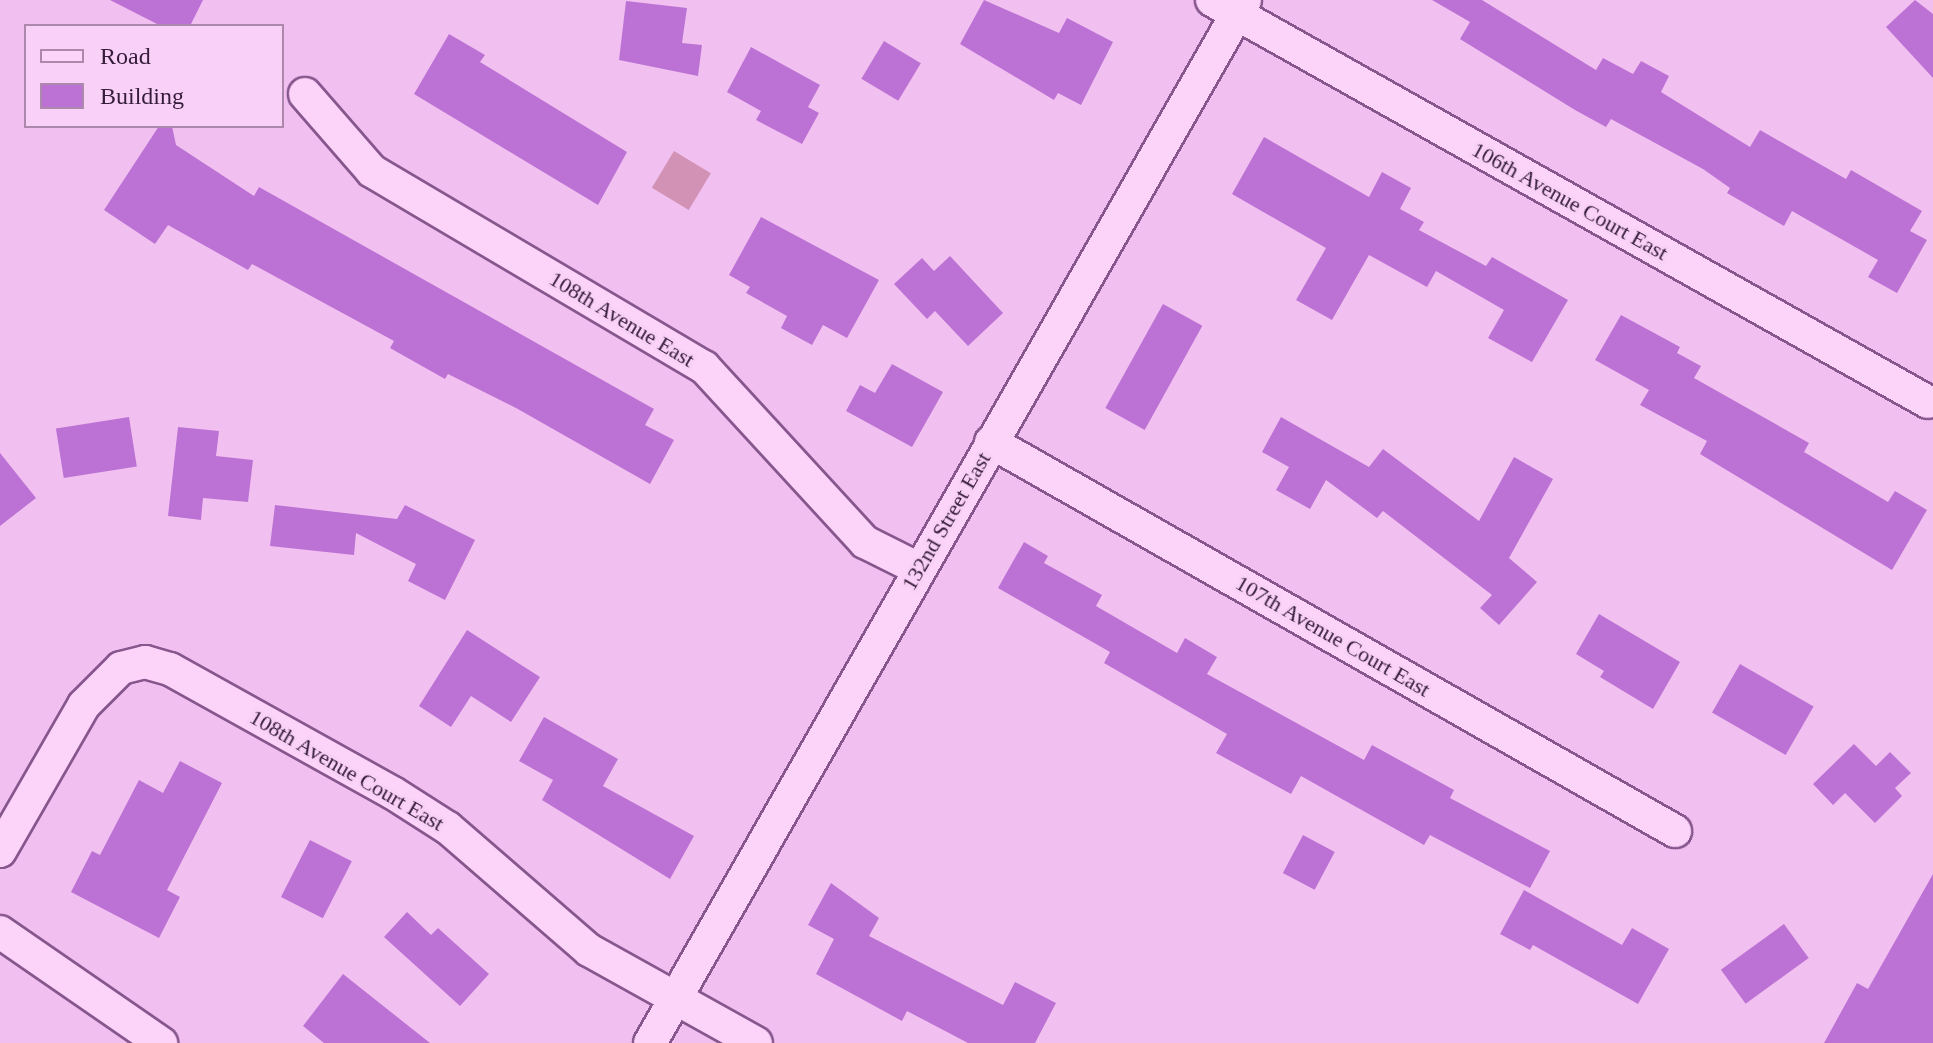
<!DOCTYPE html>
<html>
<head>
<meta charset="utf-8">
<style>
  body { margin:0 }
  #map { position:relative; width:1933px; height:1043px; overflow:hidden; background:#f2c0f0; font-family:Georgia,serif }
  div>[style] { position:absolute }
  .green>* { inset:0; background:#d192b5; transform-origin:0 0 }
  .building>* { inset:0; background:#bc72d4; transform-origin:0 0 }
  .roads { filter:drop-shadow(2px 0 #86568d) drop-shadow(-2px 0 #86568d) drop-shadow(0 2px #86568d) drop-shadow(0 -2px #86568d) }
  .minor>* { height:32px; margin:-16px; padding:0 16px; transform-origin:16px; border-radius:16px; background:#fcd4fa }
  span { translate:-50% -50%; white-space:nowrap; text-align:center; line-height:1.15; -webkit-text-stroke:6px #f9d0f7; paint-order:stroke }
  .street-label { font-size:22px; color:#351c3b }
  .legend { position:absolute; left:24px; top:24px; width:260px; height:104px; box-sizing:border-box; background:#f9d0f7; border:2px solid #ab88ac; margin:0; padding:10px 14px; list-style:none; font-size:24px; color:#351c3b }
  .legend li { display:flex; align-items:center; gap:16px; height:40px }
  .legend b { width:40px; border:2px solid #ab88ac }
</style>
</head>
<body>
<div id="map">
  <div class="green">
    <div style="left:674px;top:151px;width:43px;height:43px;rotate:31deg"></div>
  </div>
  <div class="building">
    <div style="clip-path:polygon(110px 0,203px 0,190px 26px,161px 26px)"></div>
    <div style="clip-path:polygon(984px 0,1059px 33px,1067px 18px,1113px 42px,1081px 105px,1058px 93px,1054px 100px,960px 44px)"></div>
    <div style="clip-path:polygon(1432px 0,1482px 0,1596px 70px,1603px 58px,1633px 74px,1641px 61px,1669px 76px,1661px 92px,1750px 147px,1760px 130px,1846px 179px,1851px 170px,1922px 211px,1910px 231px,1927px 240px,1897px 293px,1868px 277px,1878px 260px,1792px 211px,1784px 226px,1727px 193px,1730px 188px,1703px 169px,1611px 119px,1606px 127px,1575px 110px,1460px 39px,1470px 22px)"></div>
    <div style="clip-path:polygon(1915px 0,1933px 14px,1933px 78px,1886px 27px)"></div>
    <div style="clip-path:polygon(626px 1px,687px 8px,682px 43px,702px 45px,698px 76px,619px 60px)"></div>
    <div style="clip-path:polygon(449px 34px,485px 55px,480px 62px,627px 152px,598px 205px,414px 94px)"></div>
    <div style="left:884px;top:41px;width:43px;height:44px;rotate:31deg"></div>
    <div style="clip-path:polygon(751px 47px,820px 85px,808px 107px,819px 113px,802px 144px,756px 120px,761px 111px,727px 92px)"></div>
    <div style="clip-path:polygon(159px 126px,172px 126px,176px 145px,254px 196px,259px 187px,654px 409px,645px 425px,674px 440px,650px 484px,516px 408px,448px 374px,445px 379px,390px 348px,394px 341px,252px 264px,248px 270px,168px 225px,155px 244px,104px 210px)"></div>
    <div style="clip-path:polygon(1264px 137px,1369px 197px,1382px 172px,1411px 188px,1400px 209px,1424px 222px,1419px 230px,1486px 266px,1492px 257px,1568px 300px,1532px 362px,1488px 338px,1504px 310px,1436px 271px,1427px 287px,1369px 255px,1332px 320px,1296px 300px,1326px 248px,1232px 194px)"></div>
    <div style="clip-path:polygon(761px 217px,879px 280px,847px 338px,823px 325px,812px 345px,781px 328px,787px 316px,746px 293px,750px 287px,729px 275px)"></div>
    <div style="clip-path:polygon(950px 256px,1003px 313px,968px 346px,935px 311px,927px 319px,894px 284px,922px 258px,934px 271px)"></div>
    <div style="left:1163px;top:304px;width:45px;height:119px;rotate:29deg"></div>
    <div style="clip-path:polygon(1621px 315px,1680px 347px,1677px 353px,1701px 366px,1694px 378px,1809px 443px,1804px 452px,1888px 502px,1895px 491px,1927px 510px,1892px 570px,1700px 454px,1707px 441px,1640px 405px,1649px 390px,1595px 360px)"></div>
    <div style="clip-path:polygon(892px 364px,943px 392px,912px 447px,846px 411px,860px 385px,875px 393px)"></div>
    <div style="left:129px;top:417px;width:50px;height:74px;rotate:81deg"></div>
    <div style="clip-path:polygon(1281px 417px,1369px 467px,1383px 449px,1479px 521px,1514px 457px,1553px 479px,1509px 558px,1537px 582px,1499px 625px,1480px 608px,1492px 595px,1383px 511px,1377px 518px,1326px 480px,1310px 509px,1276px 490px,1289px 467px,1262px 452px)"></div>
    <div style="clip-path:polygon(178px 427px,219px 431px,216px 456px,253px 460px,248px 502px,203px 498px,201px 520px,168px 516px)"></div>
    <div style="clip-path:polygon(0 453px,36px 498px,0 526px)"></div>
    <div style="clip-path:polygon(275px 505px,397px 519px,405px 505px,475px 540px,445px 600px,408px 581px,416px 564px,356px 533px,354px 555px,270px 546px)"></div>
    <div style="clip-path:polygon(1024px 542px,1048px 556px,1044px 563px,1102px 595px,1096px 606px,1177px 653px,1185px 638px,1217px 657px,1207px 674px,1364px 760px,1372px 745px,1454px 790px,1450px 798px,1550px 851px,1530px 888px,1430px 835px,1424px 845px,1301px 776px,1291px 794px,1216px 753px,1227px 734px,1104px 663px,1110px 652px,998px 588px)"></div>
    <div style="clip-path:polygon(1599px 614px,1680px 662px,1653px 709px,1600px 677px,1604px 671px,1576px 654px)"></div>
    <div style="clip-path:polygon(467px 630px,540px 677px,511px 722px,471px 696px,451px 727px,419px 706px)"></div>
    <div style="left:1740px;top:664px;width:85px;height:56px;rotate:30deg"></div>
    <div style="clip-path:polygon(544px 717px,618px 759px,603px 786px,694px 836px,670px 879px,542px 800px,553px 780px,519px 761px)"></div>
    <div style="clip-path:polygon(1854px 744px,1876px 766px,1890px 752px,1911px 773px,1895px 788px,1902px 796px,1875px 823px,1845px 793px,1833px 805px,1813px 784px)"></div>
    <div style="clip-path:polygon(180px 761px,222px 783px,167px 890px,180px 897px,159px 938px,71px 892px,92px 851px,100px 855px,139px 780px,163px 793px)"></div>
    <div style="left:1303px;top:835px;width:36px;height:43px;rotate:28deg"></div>
    <div style="left:310px;top:840px;width:47px;height:64px;rotate:27deg"></div>
    <div style="clip-path:polygon(1933px 874px,1933px 1043px,1824px 1043px,1857px 983px,1868px 989px)"></div>
    <div style="clip-path:polygon(831px 883px,879px 918px,869px 936px,1003px 1005px,1015px 982px,1056px 1003px,1035px 1043px,968px 1043px,907px 1011px,902px 1021px,816px 974px,834px 939px,808px 925px)"></div>
    <div style="clip-path:polygon(1524px 890px,1622px 945px,1632px 928px,1669px 949px,1638px 1004px,1533px 945px,1530px 950px,1500px 934px)"></div>
    <div style="clip-path:polygon(407px 912px,431px 935px,438px 928px,489px 974px,460px 1006px,384px 937px)"></div>
    <div style="left:1784px;top:924px;width:42px;height:78px;rotate:54deg"></div>
    <div style="clip-path:polygon(343px 974px,430px 1043px,324px 1043px,303px 1026px)"></div>
  </div>
  <div class="roads">
    <div class="minor">
      <div style="left:1212px;top:0;width:821px;rotate:29.31deg"></div>
      <div style="left:305px;top:94px;width:102px;rotate:49deg"></div>
      <div style="left:372px;top:171px;width:386px;rotate:30.6deg"></div>
      <div style="left:704px;top:367px;width:238px;rotate:47.4deg"></div>
      <div style="left:865px;top:542px;width:60px;rotate:26.6deg"></div>
      <div style="left:991px;top:442px;width:787px;rotate:29.63deg"></div>
      <div style="left:0;top:851px;width:168px;rotate:-60.1deg"></div>
      <div style="left:84px;top:705px;width:52px;rotate:-45deg"></div>
      <div style="left:121px;top:668px;width:25px;rotate:-14deg"></div>
      <div style="left:145px;top:662px;width:26px;rotate:16deg"></div>
      <div style="left:170px;top:669px;width:255px;rotate:29.1deg"></div>
      <div style="left:393px;top:793px;width:65px;rotate:32.5deg"></div>
      <div style="left:448px;top:828px;width:186px;rotate:40.9deg"></div>
      <div style="left:589px;top:950px;width:191px;rotate:29.1deg"></div>
      <div style="left:0;top:932px;width:196px;rotate:34.6deg"></div>
      <div style="left:650px;top:1043px;width:1201px;rotate:-60.3deg"></div>
    </div>
  </div>
  <div class="street-label">
    <span style="left:1570px;top:201px;rotate:29deg">106th Avenue Court East</span>
    <span style="left:622px;top:319px;rotate:31deg">108th Avenue East</span>
    <span style="left:946px;top:521px;rotate:-60deg">132nd Street East</span>
    <span style="left:1333px;top:636px;rotate:30deg">107th Avenue Court East</span>
    <span style="left:347px;top:770px;rotate:30deg">108th Avenue Court East</span>
  </div>
  <ul class="legend">
  <li><b style="height:10px;background:#fcd4fa"></b>Road</li>
  <li><b style="height:22px;background:#bc72d4"></b>Building</li>
  </ul>
</div>
</body>
</html>
